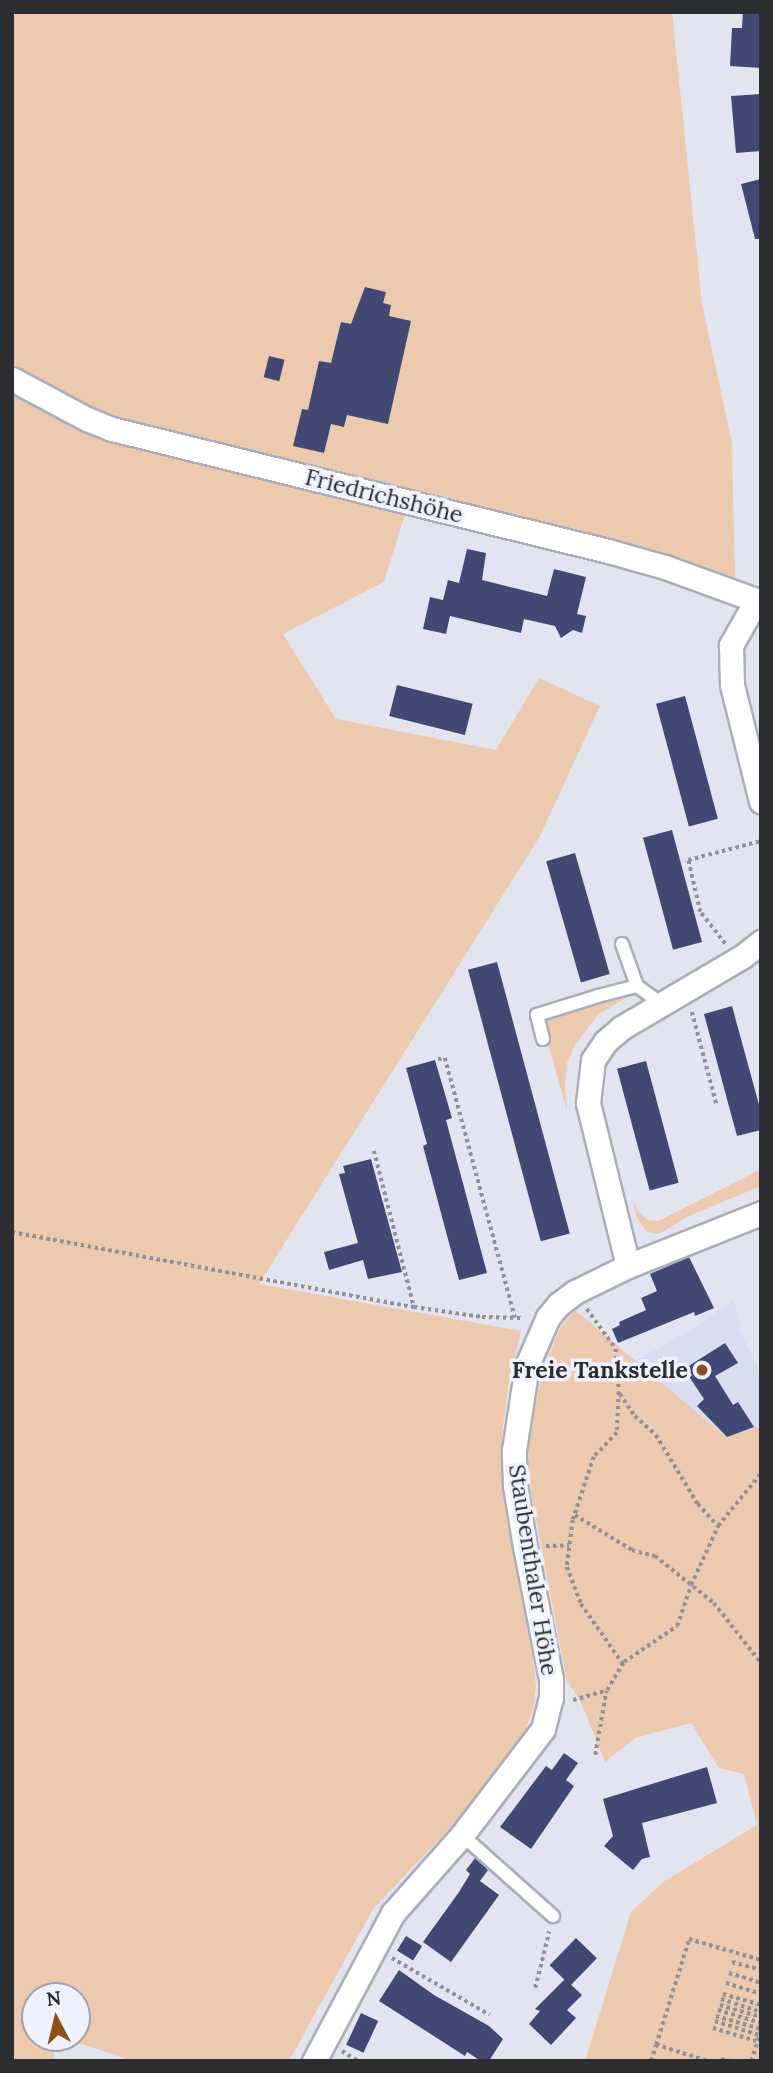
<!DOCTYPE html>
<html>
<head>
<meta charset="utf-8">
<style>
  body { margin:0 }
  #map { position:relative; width:773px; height:2073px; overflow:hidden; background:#e2e5f0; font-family:Lora,serif }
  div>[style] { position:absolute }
  .built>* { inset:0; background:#d8ddf0 }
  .green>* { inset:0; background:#edc9ae }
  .building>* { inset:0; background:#404973; transform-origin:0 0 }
  .path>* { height:3.5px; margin-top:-1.75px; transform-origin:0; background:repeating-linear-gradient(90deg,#90929a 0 3.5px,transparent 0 7px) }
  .roads { filter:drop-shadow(2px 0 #abaeb9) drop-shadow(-2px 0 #abaeb9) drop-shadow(0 2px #abaeb9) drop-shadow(0 -2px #abaeb9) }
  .lane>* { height:12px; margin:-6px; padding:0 6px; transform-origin:6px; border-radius:6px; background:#fff }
  .street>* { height:23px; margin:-11.5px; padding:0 11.5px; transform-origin:11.5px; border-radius:11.5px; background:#fff }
  .dots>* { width:19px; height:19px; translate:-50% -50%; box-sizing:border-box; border:4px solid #eff2fe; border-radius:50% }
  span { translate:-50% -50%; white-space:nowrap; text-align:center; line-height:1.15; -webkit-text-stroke:7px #eff2fe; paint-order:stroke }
  .street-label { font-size:23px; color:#2b2d31 }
  .poi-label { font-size:23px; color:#2b2d31; font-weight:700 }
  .right { translate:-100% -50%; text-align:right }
  .frame { position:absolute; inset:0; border:14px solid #2b2d31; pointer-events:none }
  .north { position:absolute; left:21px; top:1982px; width:70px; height:70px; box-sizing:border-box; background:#eff2fe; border:2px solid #a1a3ac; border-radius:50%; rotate:353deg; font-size:19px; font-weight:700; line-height:28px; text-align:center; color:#2b2d31 }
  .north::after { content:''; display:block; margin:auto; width:24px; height:32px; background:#8f5016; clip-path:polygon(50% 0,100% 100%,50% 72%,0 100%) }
</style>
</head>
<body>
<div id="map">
  <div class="built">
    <div style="clip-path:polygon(734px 1300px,740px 1331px,761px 1375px,761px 1426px,726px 1438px,635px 1361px,686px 1333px)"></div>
  </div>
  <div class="green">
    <div style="clip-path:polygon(12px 12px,672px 12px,702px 304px,732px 443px,735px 580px,666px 562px,407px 508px,384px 582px,283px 634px,336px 719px,496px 750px,539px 678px,600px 706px,540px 836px,259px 1284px,521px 1331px,509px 1381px,502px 1434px,505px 1505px,529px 1622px,536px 1687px,533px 1711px,524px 1733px,464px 1813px,373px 1909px,289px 2061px,134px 2061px,62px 2038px,77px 2038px,77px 1996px,35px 1996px,35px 2038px,57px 2038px,53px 2061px,12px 2061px)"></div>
    <div style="clip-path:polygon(632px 994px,598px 1015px,575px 1045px,567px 1063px,565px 1085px,567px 1111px,541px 1019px,544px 1015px)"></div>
    <div style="clip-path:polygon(761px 1169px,761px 1186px,689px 1216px,659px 1234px,647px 1232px,637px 1218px,632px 1199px,638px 1211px,648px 1220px,658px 1221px)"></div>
    <div style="clip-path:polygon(575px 1310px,726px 1437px,761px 1426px,761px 2061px,585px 2061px,631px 1912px,663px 1882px,757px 1825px,744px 1774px,719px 1768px,691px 1723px,635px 1738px,605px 1762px,580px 1700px,567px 1681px,531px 1494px,528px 1454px,532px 1416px,543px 1371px,560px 1328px)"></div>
  </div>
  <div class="building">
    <div style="clip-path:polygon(743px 12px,761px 12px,761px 68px,730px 66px,732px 28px,742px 28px)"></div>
    <div style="clip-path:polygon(761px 94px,761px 151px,736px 153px,731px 96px)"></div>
    <div style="clip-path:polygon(761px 179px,761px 239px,755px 239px,741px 184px)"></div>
    <div style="clip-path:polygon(365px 287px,386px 292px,383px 303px,391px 305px,389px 316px,411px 321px,388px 424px,347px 415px,344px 427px,331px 424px,324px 453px,293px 446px,302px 409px,308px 410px,319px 361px,331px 363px,341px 322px,351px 324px)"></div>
    <div style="left:269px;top:356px;width:16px;height:22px;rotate:14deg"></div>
    <div style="clip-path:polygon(467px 549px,486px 553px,482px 580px,547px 596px,554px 569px,586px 577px,577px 614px,586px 616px,582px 633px,573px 630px,561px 638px,555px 626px,524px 619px,521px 633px,450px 616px,446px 634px,423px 629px,430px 597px,443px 600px,448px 580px,459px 583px)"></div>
    <div style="left:397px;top:685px;width:78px;height:32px;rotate:14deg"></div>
    <div style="left:685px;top:696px;width:127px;height:30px;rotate:75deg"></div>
    <div style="left:672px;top:830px;width:116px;height:30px;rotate:75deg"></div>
    <div style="left:575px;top:853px;width:126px;height:30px;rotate:74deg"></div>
    <div style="left:497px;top:962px;width:281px;height:30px;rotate:75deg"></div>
    <div style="clip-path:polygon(732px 1006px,761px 1112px,761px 1130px,737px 1136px,704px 1014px)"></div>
    <div style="clip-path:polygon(435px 1060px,452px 1118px,446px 1120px,487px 1273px,459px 1280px,423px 1146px,427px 1144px,406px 1068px)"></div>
    <div style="left:646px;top:1061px;width:126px;height:30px;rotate:75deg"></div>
    <div style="clip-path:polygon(371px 1159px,402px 1272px,368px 1279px,363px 1260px,329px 1270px,324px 1252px,358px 1243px,339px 1174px,345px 1173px,343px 1166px)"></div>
    <div style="clip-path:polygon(689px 1257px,714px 1308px,695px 1316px,694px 1312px,618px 1343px,612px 1329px,620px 1325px,619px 1322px,646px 1310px,641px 1298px,657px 1291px,650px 1274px)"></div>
    <div style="clip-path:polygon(725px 1343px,738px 1363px,715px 1376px,733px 1405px,738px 1402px,754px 1427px,727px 1437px,697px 1406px,704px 1399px,684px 1369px)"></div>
    <div style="clip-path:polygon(564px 1753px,578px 1763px,566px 1780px,574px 1786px,531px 1849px,500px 1827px,546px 1766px,552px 1770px)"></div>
    <div style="clip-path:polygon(707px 1767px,717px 1803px,642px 1823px,650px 1857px,642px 1859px,633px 1870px,604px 1846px,613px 1836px,603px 1799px)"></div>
    <div style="clip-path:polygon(475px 1858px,488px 1870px,480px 1881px,499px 1895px,451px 1962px,423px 1942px,459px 1892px,470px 1874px,466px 1870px)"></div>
    <div style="left:406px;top:1936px;width:19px;height:17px;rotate:32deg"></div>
    <div style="left:576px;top:1938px;width:29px;height:38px;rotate:44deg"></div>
    <div style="clip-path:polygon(399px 1970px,434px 1995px,489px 2026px,503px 2039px,489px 2061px,481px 2061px,467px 2052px,465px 2056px,379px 2001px)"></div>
    <div style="clip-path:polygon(565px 1979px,582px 1995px,567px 2010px,576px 2018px,551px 2045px,529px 2024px,540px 2011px,535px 2009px)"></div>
    <div style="left:361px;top:2013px;width:19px;height:35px;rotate:25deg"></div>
  </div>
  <div class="path">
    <div style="left:725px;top:944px;width:41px;rotate:-128deg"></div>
    <div style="left:700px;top:912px;width:53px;rotate:-103deg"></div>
    <div style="left:688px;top:860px;width:75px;rotate:-14.6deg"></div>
    <div style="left:692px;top:1012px;width:97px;rotate:75.1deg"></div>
    <div style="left:438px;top:1059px;width:7px;rotate:-8deg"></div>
    <div style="left:445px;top:1058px;width:269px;rotate:74.9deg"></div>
    <div style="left:374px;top:1151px;width:161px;rotate:75.6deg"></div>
    <div style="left:12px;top:1232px;width:409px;rotate:10.6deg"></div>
    <div style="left:414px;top:1307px;width:69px;rotate:8.4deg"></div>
    <div style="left:482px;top:1317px;width:42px;rotate:1.4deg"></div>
    <div style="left:587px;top:1309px;width:49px;rotate:54.1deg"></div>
    <div style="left:616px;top:1349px;width:43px;rotate:86deg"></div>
    <div style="left:619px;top:1392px;width:41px;rotate:92.8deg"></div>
    <div style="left:617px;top:1433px;width:33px;rotate:134deg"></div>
    <div style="left:594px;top:1457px;width:66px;rotate:108.4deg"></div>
    <div style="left:573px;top:1520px;width:47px;rotate:97.3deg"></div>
    <div style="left:567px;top:1567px;width:40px;rotate:69deg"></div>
    <div style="left:581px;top:1604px;width:73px;rotate:55deg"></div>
    <div style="left:620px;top:1394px;width:27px;rotate:56deg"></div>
    <div style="left:635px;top:1416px;width:28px;rotate:42deg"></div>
    <div style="left:656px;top:1435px;width:81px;rotate:58.7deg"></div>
    <div style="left:698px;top:1504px;width:30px;rotate:48deg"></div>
    <div style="left:575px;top:1515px;width:67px;rotate:31.6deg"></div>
    <div style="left:632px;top:1550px;width:24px;rotate:15deg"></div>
    <div style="left:655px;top:1556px;width:75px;rotate:38.5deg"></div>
    <div style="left:714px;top:1603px;width:76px;rotate:51.9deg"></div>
    <div style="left:546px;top:1546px;width:23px;rotate:-2deg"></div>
    <div style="left:573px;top:1700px;width:35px;rotate:-16deg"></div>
    <div style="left:607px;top:1690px;width:33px;rotate:-59deg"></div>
    <div style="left:624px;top:1662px;width:64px;rotate:-34.2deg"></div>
    <div style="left:677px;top:1626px;width:43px;rotate:-71.1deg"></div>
    <div style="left:691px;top:1585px;width:65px;rotate:-65.4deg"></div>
    <div style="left:718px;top:1526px;width:68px;rotate:-50.9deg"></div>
    <div style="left:595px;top:1755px;width:65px;rotate:-80.2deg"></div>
    <div style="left:392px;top:1958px;width:113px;rotate:30.2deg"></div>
    <div style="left:732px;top:1962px;width:30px;rotate:15deg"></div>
    <div style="left:729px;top:1973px;width:34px;rotate:17deg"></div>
    <div style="left:726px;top:1983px;width:37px;rotate:17deg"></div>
    <div style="left:535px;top:1988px;width:58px;rotate:-76deg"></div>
    <div style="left:723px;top:1994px;width:40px;rotate:16deg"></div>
    <div style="left:721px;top:1999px;width:42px;rotate:18deg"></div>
    <div style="left:720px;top:2005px;width:43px;rotate:16.3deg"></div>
    <div style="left:718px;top:2010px;width:45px;rotate:16.8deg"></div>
    <div style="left:716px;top:2016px;width:47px;rotate:16.1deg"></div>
    <div style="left:715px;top:2021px;width:46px;rotate:17.7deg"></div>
    <div style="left:713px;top:2028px;width:45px;rotate:16.8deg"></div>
    <div style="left:342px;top:2051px;width:19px;rotate:32deg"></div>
    <div style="left:721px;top:2059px;width:9px;rotate:13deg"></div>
    <div style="left:651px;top:2061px;width:17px;rotate:-73deg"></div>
    <div style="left:706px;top:2061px;width:52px;rotate:-162.3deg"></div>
    <div style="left:656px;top:2045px;width:111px;rotate:-72.7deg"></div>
    <div style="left:689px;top:1939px;width:75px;rotate:16.3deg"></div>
    <div style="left:751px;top:2061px;width:29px;rotate:-72deg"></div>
  </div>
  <div class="roads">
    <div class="lane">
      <div style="left:622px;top:944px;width:45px;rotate:70.3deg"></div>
      <div style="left:543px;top:1039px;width:25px;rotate:-104deg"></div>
      <div style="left:537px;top:1015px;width:64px;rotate:-17.3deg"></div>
      <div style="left:598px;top:996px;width:40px;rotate:-14.4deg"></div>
      <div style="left:637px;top:986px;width:31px;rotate:36deg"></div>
      <div style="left:462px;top:1835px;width:122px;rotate:41.7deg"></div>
    </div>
    <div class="street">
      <div style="left:12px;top:379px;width:85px;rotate:28.1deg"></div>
      <div style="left:87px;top:419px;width:27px;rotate:22deg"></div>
      <div style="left:112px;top:429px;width:511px;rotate:13.82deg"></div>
      <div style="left:608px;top:551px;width:59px;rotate:15.7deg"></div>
      <div style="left:665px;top:567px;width:102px;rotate:20deg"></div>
      <div style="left:756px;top:601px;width:51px;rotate:119.6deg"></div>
      <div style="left:731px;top:645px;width:40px;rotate:88.6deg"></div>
      <div style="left:732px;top:685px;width:120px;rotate:76deg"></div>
      <div style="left:628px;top:1266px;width:168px;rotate:-103.8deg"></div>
      <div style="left:588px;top:1103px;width:43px;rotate:-83.4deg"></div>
      <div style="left:593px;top:1060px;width:22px;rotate:-56deg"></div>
      <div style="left:605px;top:1042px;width:21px;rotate:-41deg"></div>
      <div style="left:621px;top:1028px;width:142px;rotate:-30.5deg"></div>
      <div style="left:743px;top:956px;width:23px;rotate:-38deg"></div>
      <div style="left:314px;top:2061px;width:168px;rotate:-61.9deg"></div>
      <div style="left:393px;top:1913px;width:104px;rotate:-48.5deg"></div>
      <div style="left:462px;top:1835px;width:133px;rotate:-52.6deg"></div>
      <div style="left:543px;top:1729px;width:32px;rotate:-76deg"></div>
      <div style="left:551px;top:1698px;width:19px;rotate:-90deg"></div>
      <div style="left:551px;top:1679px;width:135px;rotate:-101.1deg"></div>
      <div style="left:525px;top:1547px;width:63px;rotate:-99.2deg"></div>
      <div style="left:515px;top:1485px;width:35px;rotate:-92deg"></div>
      <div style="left:514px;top:1450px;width:86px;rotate:-81.3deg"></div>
      <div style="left:527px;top:1365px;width:52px;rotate:-66.4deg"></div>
      <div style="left:548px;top:1317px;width:17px;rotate:-50deg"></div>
      <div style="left:559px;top:1304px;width:20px;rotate:-37deg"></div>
      <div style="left:575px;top:1292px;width:59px;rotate:-26.1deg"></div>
      <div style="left:628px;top:1266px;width:143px;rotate:-21.7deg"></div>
    </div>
  </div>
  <div class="dots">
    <div style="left:702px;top:1370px;background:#8f5016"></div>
  </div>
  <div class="street-label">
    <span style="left:384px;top:496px;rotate:14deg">Friedrichshöhe</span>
    <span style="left:533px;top:1570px;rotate:81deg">Staubenthaler Höhe</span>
  </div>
  <div class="poi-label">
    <span class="right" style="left:688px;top:1370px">Freie Tankstelle</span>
  </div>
  <div class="frame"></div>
  <div class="north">N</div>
</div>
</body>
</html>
